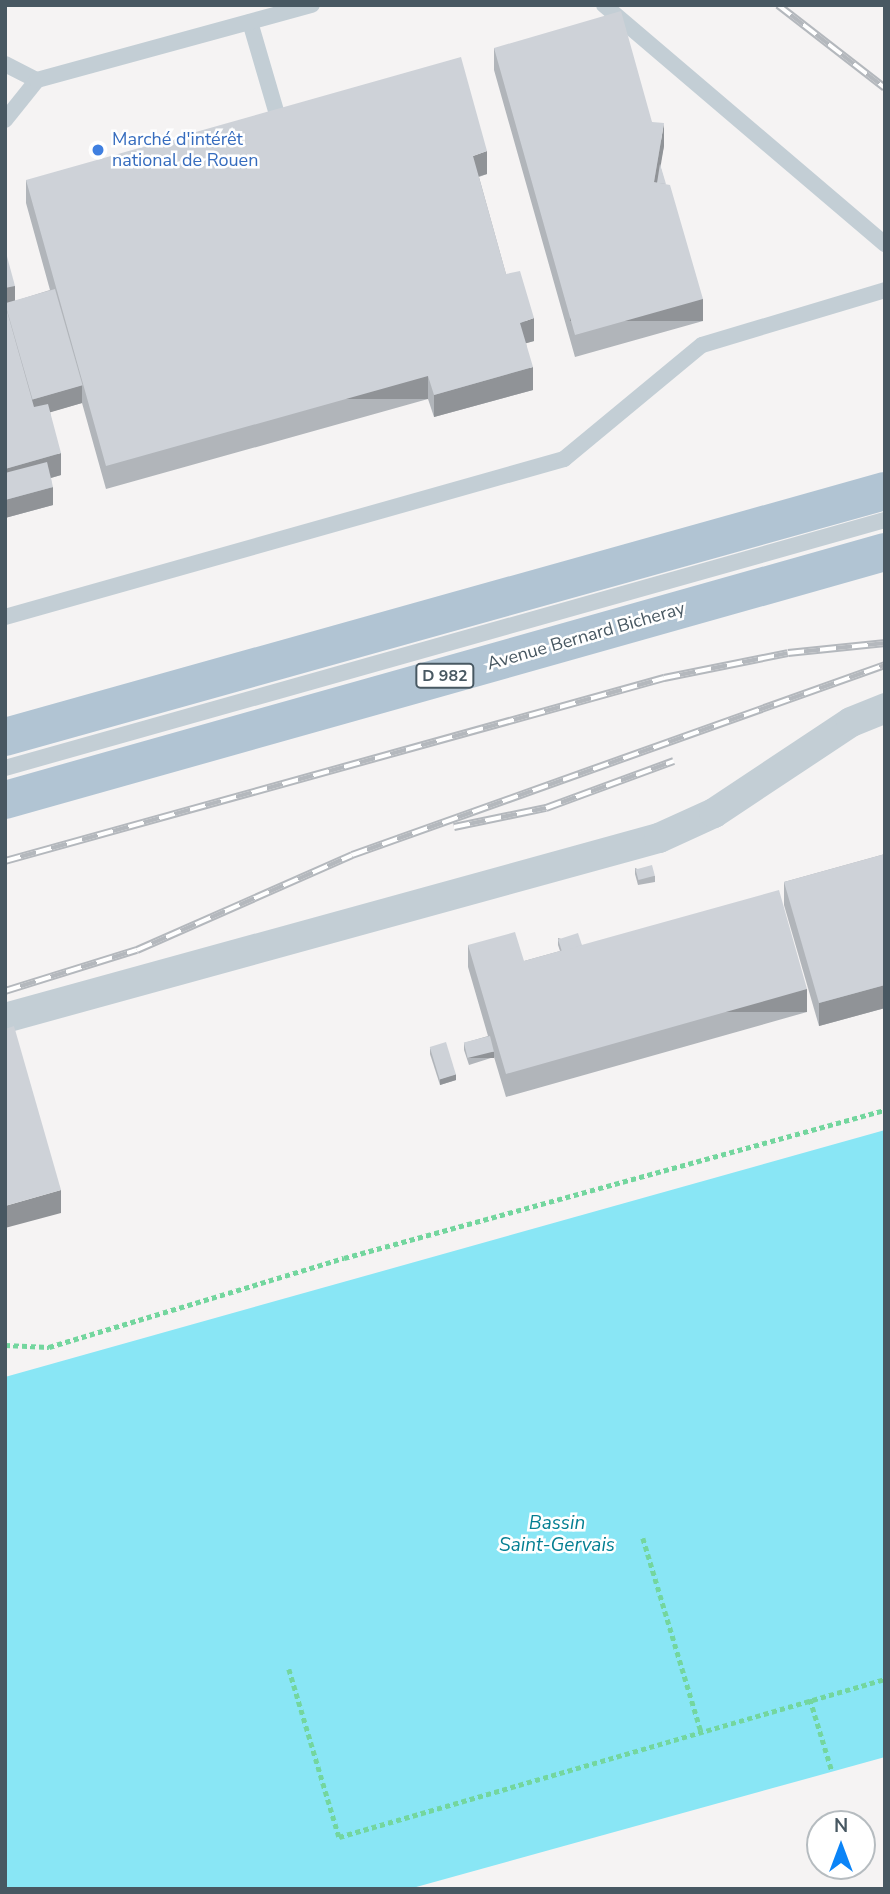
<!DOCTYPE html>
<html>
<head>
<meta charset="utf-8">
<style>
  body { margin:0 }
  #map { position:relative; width:890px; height:1894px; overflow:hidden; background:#f5f3f3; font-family:"Nunito Sans",sans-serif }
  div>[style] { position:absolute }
  .water>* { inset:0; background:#89e6f5 }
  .path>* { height:4.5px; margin-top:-2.25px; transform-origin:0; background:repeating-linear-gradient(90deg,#73d69e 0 5px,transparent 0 8.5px) }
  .service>* { height:16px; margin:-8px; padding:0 8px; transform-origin:8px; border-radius:8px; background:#c3ced5 }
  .minor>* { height:30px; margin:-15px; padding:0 15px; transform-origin:15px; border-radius:15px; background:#c3ced5 }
  .primary>* { height:38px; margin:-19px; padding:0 19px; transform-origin:19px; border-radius:19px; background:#b1c4d3 }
  .rail>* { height:8px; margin-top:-4px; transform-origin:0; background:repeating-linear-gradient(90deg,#fff 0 16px,#b4b8bd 0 32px); box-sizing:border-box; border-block:2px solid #b4b8bd }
  .wall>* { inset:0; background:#b1b5ba }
  .shaded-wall>* { inset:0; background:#909397; transform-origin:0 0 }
  .building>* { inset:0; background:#ced2d8; transform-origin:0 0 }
  .dots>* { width:19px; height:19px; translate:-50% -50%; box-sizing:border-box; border:4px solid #fff; border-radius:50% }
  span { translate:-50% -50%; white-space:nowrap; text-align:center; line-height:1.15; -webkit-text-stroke:5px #fff; paint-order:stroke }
  .shield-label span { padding:2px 5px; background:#fff; border:2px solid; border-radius:5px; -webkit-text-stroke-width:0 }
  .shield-label { font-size:16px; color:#485862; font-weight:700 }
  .shop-label { font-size:18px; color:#366cbe }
  .left { translate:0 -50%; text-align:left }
  .street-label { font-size:18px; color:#485862 }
  .water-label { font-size:19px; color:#047f92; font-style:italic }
  .frame { position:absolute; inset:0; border:7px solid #485862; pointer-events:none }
  .north { position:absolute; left:806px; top:1810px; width:70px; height:70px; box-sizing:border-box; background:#fff; border:2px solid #b6bcc0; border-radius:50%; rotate:0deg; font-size:19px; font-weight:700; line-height:28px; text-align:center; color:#485862 }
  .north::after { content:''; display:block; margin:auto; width:24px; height:32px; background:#0b84f7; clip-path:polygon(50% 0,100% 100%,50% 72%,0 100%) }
</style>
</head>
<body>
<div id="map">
  <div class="water">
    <div style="clip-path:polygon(885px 1130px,885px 1757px,409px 1889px,5px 1889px,5px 1377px)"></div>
  </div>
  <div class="path">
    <div style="left:5px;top:1345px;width:44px;rotate:2.6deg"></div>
    <div style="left:49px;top:1347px;width:308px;rotate:-16.8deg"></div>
    <div style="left:344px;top:1258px;width:561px;rotate:-15.3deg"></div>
    <div style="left:643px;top:1538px;width:202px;rotate:73.3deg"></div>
    <div style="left:289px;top:1669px;width:175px;rotate:73.4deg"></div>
    <div style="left:339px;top:1837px;width:568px;rotate:-16.14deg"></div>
    <div style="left:810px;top:1699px;width:75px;rotate:73deg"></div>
  </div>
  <div class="service">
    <div style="left:604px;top:5px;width:369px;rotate:40.4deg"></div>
    <div style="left:250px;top:22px;width:93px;rotate:73.7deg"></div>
    <div style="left:5px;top:64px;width:36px;rotate:27deg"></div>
    <div style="left:5px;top:120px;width:51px;rotate:-51.3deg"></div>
    <div style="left:37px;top:80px;width:285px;rotate:-15.3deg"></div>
    <div style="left:5px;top:617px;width:581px;rotate:-15.78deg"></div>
    <div style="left:564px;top:459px;width:179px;rotate:-39.6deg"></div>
    <div style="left:702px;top:345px;width:191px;rotate:-16.7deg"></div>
    <div style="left:5px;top:768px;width:914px;rotate:-15.74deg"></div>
  </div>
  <div class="minor">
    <div style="left:5px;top:1018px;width:678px;rotate:-15.39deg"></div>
    <div style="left:659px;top:838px;width:60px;rotate:-24.4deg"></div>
    <div style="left:714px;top:813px;width:164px;rotate:-33.6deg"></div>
    <div style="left:851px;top:722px;width:37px;rotate:-22deg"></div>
  </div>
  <div class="primary">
    <div style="left:5px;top:737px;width:914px;rotate:-15.62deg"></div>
    <div style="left:5px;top:800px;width:914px;rotate:-15.74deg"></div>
  </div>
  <div class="rail">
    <div style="left:778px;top:5px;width:135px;rotate:37.8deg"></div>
    <div style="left:454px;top:827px;width:94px;rotate:-11.7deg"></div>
    <div style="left:546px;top:808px;width:136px;rotate:-20.2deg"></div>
    <div style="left:5px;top:861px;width:684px;rotate:-15.52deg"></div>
    <div style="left:664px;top:678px;width:126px;rotate:-11.4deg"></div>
    <div style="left:788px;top:653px;width:98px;rotate:-5.9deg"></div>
    <div style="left:5px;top:991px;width:138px;rotate:-17.3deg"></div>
    <div style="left:137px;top:950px;width:235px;rotate:-23.8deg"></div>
    <div style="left:352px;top:855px;width:566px;rotate:-19.62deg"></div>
  </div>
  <div class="wall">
    <div style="clip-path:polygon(494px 48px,652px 122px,664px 146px,660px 165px,703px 321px,575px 357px,494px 70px)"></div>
    <div style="clip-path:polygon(487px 174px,479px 177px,506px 274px,534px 341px,526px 343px,533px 390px,434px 417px,428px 399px,106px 489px,82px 403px,50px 412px,61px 475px,51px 478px,53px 505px,5px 518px,5px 249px,15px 301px,50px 290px,26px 203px,26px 180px)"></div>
    <div style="clip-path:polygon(885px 854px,885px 1008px,819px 1026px,784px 905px,784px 882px)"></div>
    <div style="clip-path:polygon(635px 868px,655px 876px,655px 882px,638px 885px,635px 874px)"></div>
    <div style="clip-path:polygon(558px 938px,582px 945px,807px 1012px,506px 1097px,494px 1057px,469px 1065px,464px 1050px,464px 1043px,488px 1036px,468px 967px,468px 945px,524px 961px,560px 951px,558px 945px)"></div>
    <div style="clip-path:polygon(430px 1048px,456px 1080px,440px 1085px,430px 1054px)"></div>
  </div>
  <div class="shaded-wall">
    <div style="clip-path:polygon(664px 123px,664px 146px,655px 199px,654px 182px)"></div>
    <div style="clip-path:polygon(487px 151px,487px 174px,473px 178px,473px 156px)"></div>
    <div style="left:15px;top:286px;width:22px;height:10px;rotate:90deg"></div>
    <div style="left:703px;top:299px;width:22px;height:133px;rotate:90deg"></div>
    <div style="clip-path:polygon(534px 318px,534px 341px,520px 345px,520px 323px)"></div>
    <div style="clip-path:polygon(533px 367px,533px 390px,434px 417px,434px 395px)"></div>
    <div style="left:428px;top:376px;width:23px;height:334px;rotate:90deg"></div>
    <div style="clip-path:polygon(82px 385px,82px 403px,31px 418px,31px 400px)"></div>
    <div style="clip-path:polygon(61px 453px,61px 475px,5px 491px,5px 469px)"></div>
    <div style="clip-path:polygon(53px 487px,53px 505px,5px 518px,5px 500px)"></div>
    <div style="clip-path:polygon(885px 985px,885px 1008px,819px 1026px,819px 1003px)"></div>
    <div style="left:807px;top:989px;width:23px;height:313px;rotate:90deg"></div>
    <div style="left:494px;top:1052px;width:6px;height:26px;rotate:90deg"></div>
    <div style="clip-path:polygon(456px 1074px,456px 1080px,440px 1085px,440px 1079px)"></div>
    <div style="clip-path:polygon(61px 1190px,61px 1213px,5px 1228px,5px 1206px)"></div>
  </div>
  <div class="building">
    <div style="clip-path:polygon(621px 11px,652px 122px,664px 123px,654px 182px,670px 185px,703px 299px,575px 335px,494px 48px)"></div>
    <div style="clip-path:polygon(461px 57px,487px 151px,473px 156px,506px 274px,520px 271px,534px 318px,520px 323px,533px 367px,434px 395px,428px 376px,106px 466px,26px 180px)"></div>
    <div style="clip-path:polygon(660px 164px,666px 184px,657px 183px)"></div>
    <div style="clip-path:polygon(5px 249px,15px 286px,5px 288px)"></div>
    <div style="left:55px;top:289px;width:100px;height:52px;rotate:74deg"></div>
    <div style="clip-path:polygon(5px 304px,34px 407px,48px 404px,61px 453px,5px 469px)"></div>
    <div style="clip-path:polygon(47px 462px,53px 487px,5px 500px,5px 473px)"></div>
    <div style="clip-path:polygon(885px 854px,885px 985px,819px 1003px,784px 882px)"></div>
    <div style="left:652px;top:865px;width:11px;height:17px;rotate:75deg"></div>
    <div style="clip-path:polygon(779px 890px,807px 989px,506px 1074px,468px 945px,515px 932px,524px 961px)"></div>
    <div style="left:578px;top:933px;width:13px;height:21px;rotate:72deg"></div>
    <div style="clip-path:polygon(14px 1026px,61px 1190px,5px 1206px,5px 1029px)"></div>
    <div style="left:490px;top:1036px;width:16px;height:27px;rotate:76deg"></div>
    <div style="left:446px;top:1042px;width:34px;height:17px;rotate:73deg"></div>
  </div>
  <div class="dots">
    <div style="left:98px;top:150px;background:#3f7fe0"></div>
  </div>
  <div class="shield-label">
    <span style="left:445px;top:676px">D 982</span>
  </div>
  <div class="shop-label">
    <span class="left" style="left:112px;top:150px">Marché d'intérêt<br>national de Rouen</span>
  </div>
  <div class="street-label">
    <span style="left:586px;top:636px;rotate:-16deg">Avenue Bernard Bicheray</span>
  </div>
  <div class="water-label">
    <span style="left:557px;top:1535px">Bassin<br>Saint-Gervais</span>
  </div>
  <div class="frame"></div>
  <div class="north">N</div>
</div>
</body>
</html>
